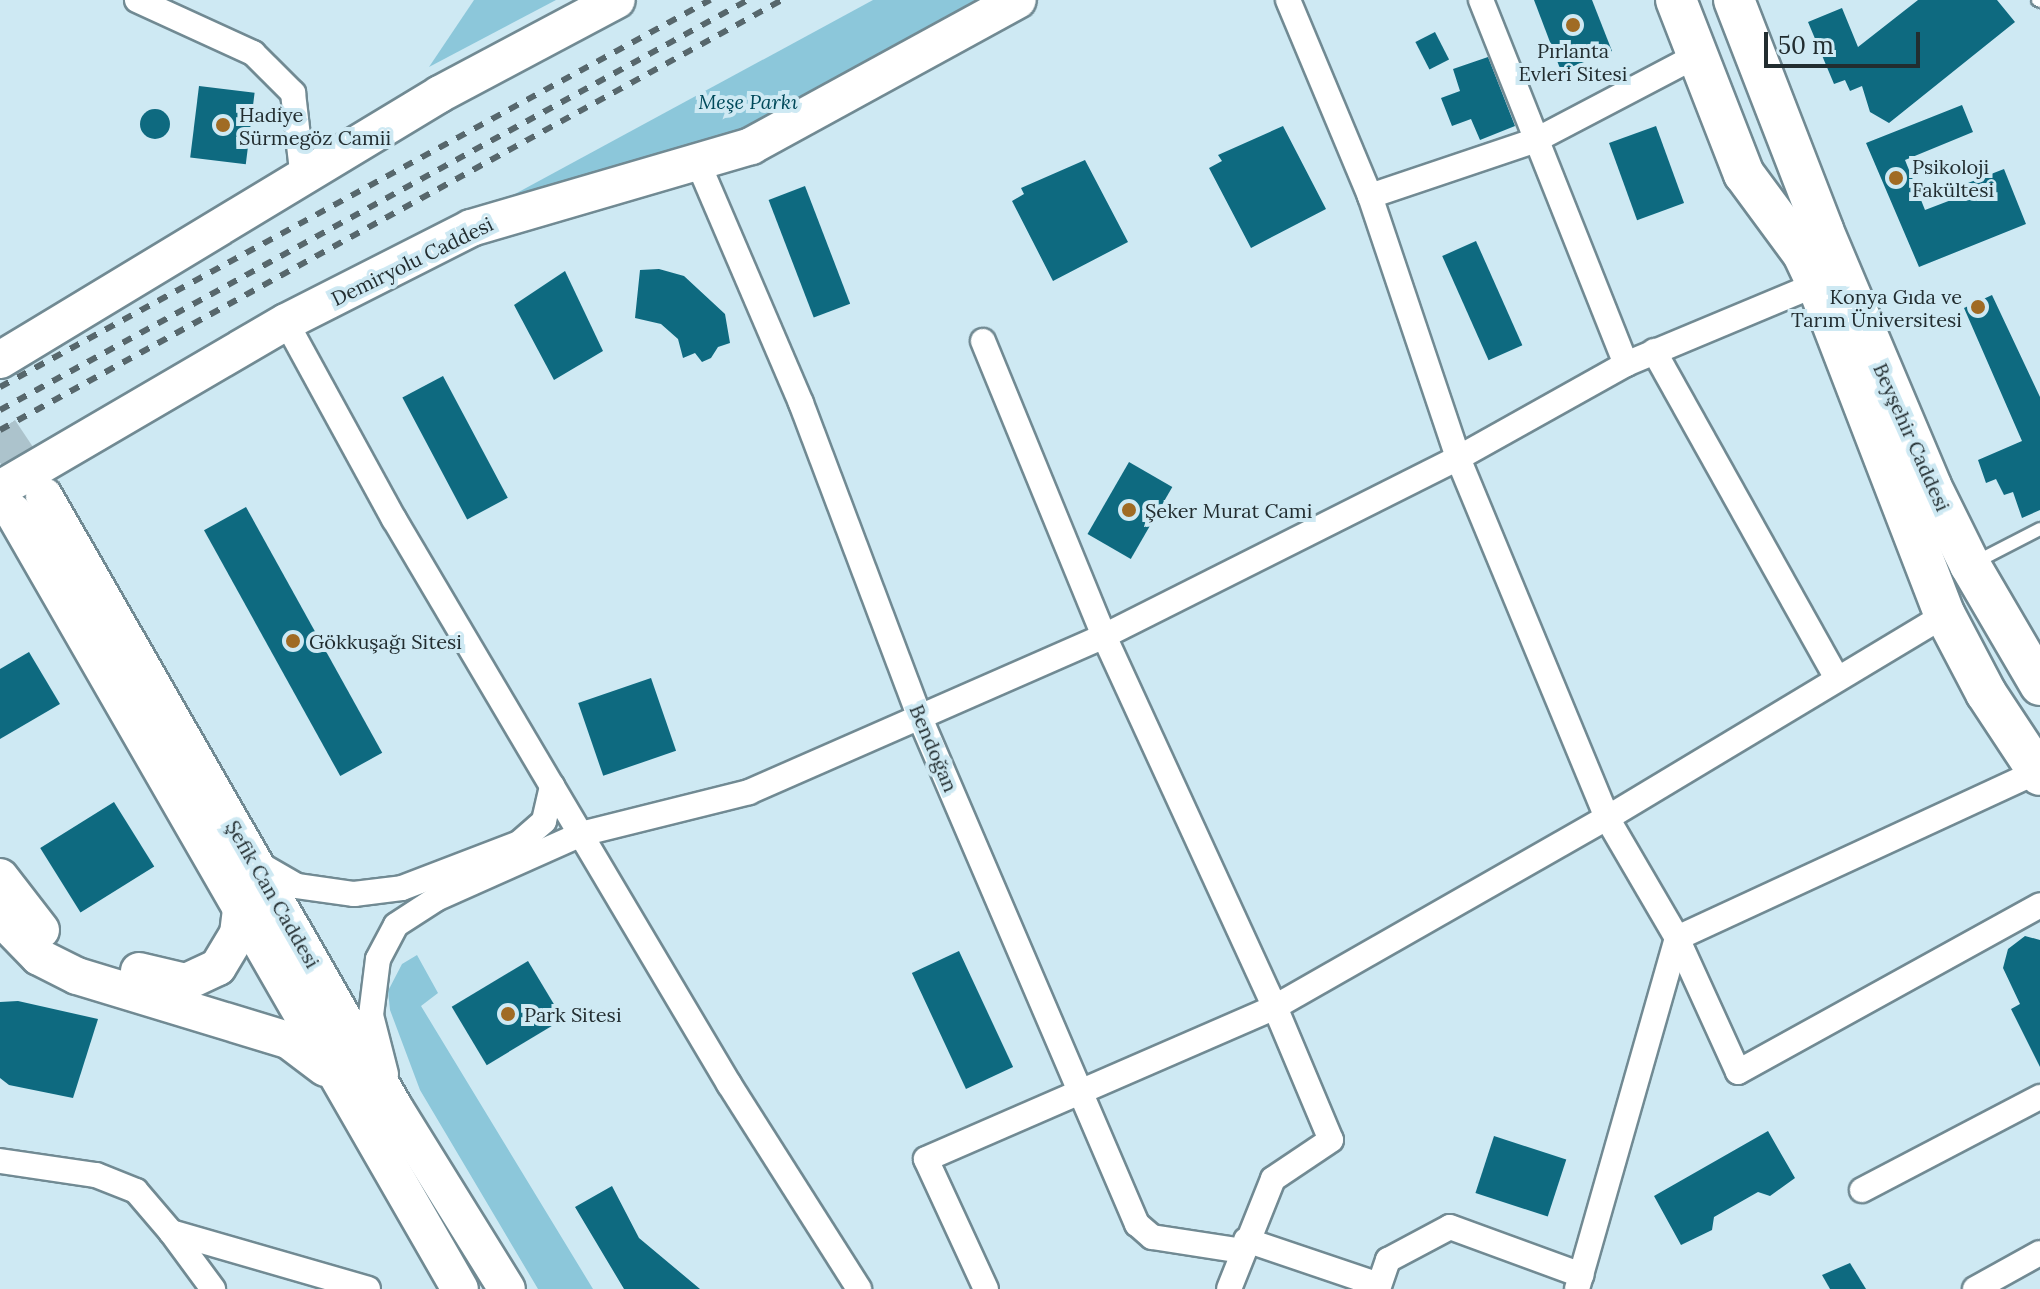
<!DOCTYPE html>
<html>
<head>
<meta charset="utf-8">
<style>
  body { margin:0 }
  #map { position:relative; width:2040px; height:1289px; overflow:hidden; background:#cee9f3; font-family:Lora,serif }
  div>[style] { position:absolute }
  .green>* { inset:0; background:#8cc7da }
  .building>* { inset:0; background:#0e6a80; transform-origin:0 0 }
  .round { border-radius:50% }
  .secondary-tunnel>* { height:36px; margin-top:-18px; transform-origin:0; background:repeating-linear-gradient(90deg,#acc3cc 0 36px,transparent 0 54px) }
  .roads { filter:drop-shadow(2px 0 #718a93) drop-shadow(-2px 0 #718a93) drop-shadow(0 2px #718a93) drop-shadow(0 -2px #718a93) }
  .lane>* { height:12px; margin:-6px; padding:0 6px; transform-origin:6px; border-radius:6px; background:#fff }
  .street>* { height:24px; margin:-12px; padding:0 12px; transform-origin:12px; border-radius:12px; background:#fff }
  .secondary>* { height:36px; margin:-18px; padding:0 18px; transform-origin:18px; border-radius:18px; background:#fff }
  .primary>* { height:40px; margin:-20px; padding:0 20px; transform-origin:20px; border-radius:20px; background:#fff }
  .rail>* { height:6px; margin-top:-3px; transform-origin:0; background:repeating-linear-gradient(90deg,#57676c 0 10px,transparent 0 20px) }
  .dots>* { width:22px; height:22px; translate:-50% -50%; box-sizing:border-box; border:4px solid #cee9f3; border-radius:50% }
  span { translate:-50% -50%; white-space:nowrap; text-align:center; line-height:1.15; -webkit-text-stroke:8px #cee9f3; paint-order:stroke }
  .poi-label { font-size:20px; color:#222d30 }
  .left { translate:0 -50%; text-align:left }
  .right { translate:-100% -50%; text-align:right }
  .park-label { font-size:20px; color:#00495a; font-style:italic }
  .street-label { font-size:20px; color:#222d30 }
  .scale { position:absolute; left:1764px; top:32px; width:156px; height:36px; box-sizing:border-box; border:4px solid #222d30; border-top:0; padding-left:10px; font-size:24px; line-height:28px; white-space:nowrap; color:#222d30; -webkit-text-stroke:6px #cee9f3; paint-order:stroke }
</style>
</head>
<body>
<div id="map">
  <div class="green">
    <div style="clip-path:polygon(474px 0,556px 0,429px 67px)"></div>
    <div style="clip-path:polygon(873px 0,983px 0,754px 131px,504px 200px)"></div>
    <div style="clip-path:polygon(417px 955px,438px 993px,421px 1006px,593px 1289px,538px 1289px,420px 1090px,390px 1010px,388px 991px,402px 964px)"></div>
  </div>
  <div class="building">
    <div style="clip-path:polygon(1534px 0,1592px 0,1612px 51px,1561px 71px)"></div>
    <div style="clip-path:polygon(1918px 0,1997px 0,2015px 22px,1889px 123px,1870px 112px,1862px 86px,1850px 91px,1845px 80px,1834px 84px,1808px 22px,1842px 8px,1858px 47px)"></div>
    <div style="left:1435px;top:32px;width:31px;height:22px;rotate:63deg"></div>
    <div style="clip-path:polygon(1488px 57px,1515px 126px,1480px 140px,1471px 119px,1452px 126px,1441px 98px,1460px 91px,1453px 69px)"></div>
    <div style="left:199px;top:86px;width:56px;height:72px;rotate:7deg"></div>
    <div style="clip-path:polygon(1962px 105px,1973px 132px,1905px 160px,1925px 210px,1959px 197px,1955px 188px,2004px 169px,2026px 224px,1919px 267px,1866px 143px)"></div>
    <div class="round" style="left:140px;top:109px;width:30px;height:30px"></div>
    <div style="clip-path:polygon(1283px 126px,1326px 209px,1251px 248px,1209px 168px,1222px 161px,1218px 155px)"></div>
    <div style="left:1656px;top:126px;width:82px;height:50px;rotate:70deg"></div>
    <div style="clip-path:polygon(1085px 160px,1128px 242px,1053px 281px,1012px 201px,1024px 194px,1021px 188px)"></div>
    <div style="left:805px;top:186px;width:126px;height:39px;rotate:69deg"></div>
    <div style="left:1476px;top:241px;width:114px;height:37px;rotate:66deg"></div>
    <div style="clip-path:polygon(659px 269px,684px 276px,725px 314px,730px 343px,718px 347px,711px 358px,702px 362px,695px 353px,683px 358px,678px 339px,661px 324px,635px 318px,640px 270px)"></div>
    <div style="clip-path:polygon(565px 271px,603px 351px,554px 380px,514px 305px)"></div>
    <div style="clip-path:polygon(1992px 295px,2040px 397px,2040px 510px,2022px 518px,2013px 492px,2004px 495px,1996px 479px,1986px 483px,1978px 460px,2022px 441px,1964px 308px)"></div>
    <div style="left:443px;top:376px;width:138px;height:46px;rotate:62deg"></div>
    <div style="left:1129px;top:462px;width:50px;height:83px;rotate:30deg"></div>
    <div style="left:246px;top:507px;width:281px;height:48px;rotate:61deg"></div>
    <div style="clip-path:polygon(29px 652px,60px 704px,0 739px,0 669px)"></div>
    <div style="left:651px;top:678px;width:77px;height:77px;rotate:71deg"></div>
    <div style="left:114px;top:802px;width:76px;height:87px;rotate:58deg"></div>
    <div style="clip-path:polygon(2025px 936px,2040px 940px,2040px 1067px,2011px 1009px,2020px 1004px,2003px 968px,2008px 949px)"></div>
    <div style="left:959px;top:951px;width:128px;height:52px;rotate:65deg"></div>
    <div style="left:528px;top:961px;width:68px;height:89px;rotate:59deg"></div>
    <div style="clip-path:polygon(18px 1001px,98px 1019px,73px 1098px,9px 1085px,0 1078px,0 1002px)"></div>
    <div style="clip-path:polygon(1768px 1131px,1795px 1178px,1770px 1196px,1758px 1192px,1714px 1217px,1712px 1230px,1681px 1245px,1654px 1196px)"></div>
    <div style="left:1494px;top:1136px;width:76px;height:60px;rotate:18deg"></div>
    <div style="clip-path:polygon(612px 1186px,639px 1238px,700px 1289px,624px 1289px,575px 1207px)"></div>
    <div style="clip-path:polygon(1850px 1263px,1866px 1289px,1830px 1289px,1822px 1275px)"></div>
  </div>
  <div class="secondary-tunnel">
    <div style="left:0;top:430px;width:79px;rotate:56.3deg"></div>
  </div>
  <div class="roads">
    <div class="lane">
      <div style="left:2038px;top:0;width:2px;rotate:27deg"></div>
      <div style="left:1976px;top:562px;width:72px;rotate:-27.3deg"></div>
    </div>
    <div class="street">
      <div style="left:137px;top:0;width:128px;rotate:24.6deg"></div>
      <div style="left:253px;top:53px;width:57px;rotate:45deg"></div>
      <div style="left:293px;top:93px;width:87px;rotate:83.4deg"></div>
      <div style="left:1288px;top:0;width:212px;rotate:67.3deg"></div>
      <div style="left:1370px;top:196px;width:276px;rotate:71.4deg"></div>
      <div style="left:1458px;top:458px;width:390px;rotate:67.5deg"></div>
      <div style="left:1607px;top:818px;width:139px;rotate:59.7deg"></div>
      <div style="left:1677px;top:938px;width:147px;rotate:65.5deg"></div>
      <div style="left:1738px;top:1072px;width:345px;rotate:-28.9deg"></div>
      <div style="left:1481px;top:0;width:392px;rotate:68.3deg"></div>
      <div style="left:699px;top:165px;width:259px;rotate:66.8deg"></div>
      <div style="left:801px;top:403px;width:337px;rotate:69.3deg"></div>
      <div style="left:920px;top:718px;width:551px;rotate:66.79deg"></div>
      <div style="left:1137px;top:1224px;width:20px;rotate:41deg"></div>
      <div style="left:1152px;top:1237px;width:91px;rotate:8.8deg"></div>
      <div style="left:1370px;top:196px;width:175px;rotate:-18.6deg"></div>
      <div style="left:1536px;top:140px;width:181px;rotate:-27.7deg"></div>
      <div style="left:286px;top:322px;width:225px;rotate:61.3deg"></div>
      <div style="left:394px;top:519px;width:310px;rotate:59.4deg"></div>
      <div style="left:552px;top:786px;width:347px;rotate:59.3deg"></div>
      <div style="left:729px;top:1084px;width:243px;rotate:57.6deg"></div>
      <div style="left:983px;top:341px;width:319px;rotate:67.7deg"></div>
      <div style="left:1104px;top:636px;width:409px;rotate:65.3deg"></div>
      <div style="left:1275px;top:1007px;width:144px;rotate:67.2deg"></div>
      <div style="left:1331px;top:1140px;width:70px;rotate:146.1deg"></div>
      <div style="left:1273px;top:1179px;width:118px;rotate:111.8deg"></div>
      <div style="left:1654px;top:351px;width:375px;rotate:60.8deg"></div>
      <div style="left:257px;top:863px;width:46px;rotate:29.9deg"></div>
      <div style="left:297px;top:886px;width:58px;rotate:8deg"></div>
      <div style="left:354px;top:894px;width:48px;rotate:-7.1deg"></div>
      <div style="left:402px;top:888px;width:125px;rotate:-21deg"></div>
      <div style="left:519px;top:843px;width:33px;rotate:-41deg"></div>
      <div style="left:544px;top:821px;width:36px;rotate:-77deg"></div>
      <div style="left:386px;top:1074px;width:61px;rotate:-104.3deg"></div>
      <div style="left:371px;top:1015px;width:56px;rotate:-82.9deg"></div>
      <div style="left:378px;top:959px;width:38px;rotate:-62deg"></div>
      <div style="left:396px;top:925px;width:48px;rotate:-33deg"></div>
      <div style="left:436px;top:899px;width:159px;rotate:-24.1deg"></div>
      <div style="left:581px;top:834px;width:173px;rotate:-14deg"></div>
      <div style="left:749px;top:792px;width:388px;rotate:-23.7deg"></div>
      <div style="left:1104px;top:636px;width:396px;rotate:-26.7deg"></div>
      <div style="left:1458px;top:458px;width:193px;rotate:-29.2deg"></div>
      <div style="left:1626px;top:364px;width:207px;rotate:-22.7deg"></div>
      <div style="left:0;top:1161px;width:97px;rotate:8.3deg"></div>
      <div style="left:96px;top:1175px;width:43px;rotate:21.8deg"></div>
      <div style="left:136px;top:1191px;width:54px;rotate:49.5deg"></div>
      <div style="left:171px;top:1232px;width:205px;rotate:16.1deg"></div>
      <div style="left:1862px;top:1190px;width:201px;rotate:-27.6deg"></div>
      <div style="left:171px;top:1232px;width:71px;rotate:53.6deg"></div>
      <div style="left:1246px;top:1240px;width:140px;rotate:18.7deg"></div>
      <div style="left:986px;top:1289px;width:143px;rotate:-114.8deg"></div>
      <div style="left:926px;top:1159px;width:381px;rotate:-23.5deg"></div>
      <div style="left:1275px;top:1007px;width:382px;rotate:-29.7deg"></div>
      <div style="left:1607px;top:818px;width:394px;rotate:-31deg"></div>
      <div style="left:1378px;top:1289px;width:31px;rotate:-71deg"></div>
      <div style="left:1388px;top:1260px;width:70px;rotate:-28deg"></div>
      <div style="left:1450px;top:1227px;width:140px;rotate:20.1deg"></div>
      <div style="left:1577px;top:1289px;width:365px;rotate:-74.1deg"></div>
      <div style="left:1677px;top:938px;width:396px;rotate:-24.8deg"></div>
      <div style="left:1975px;top:1289px;width:74px;rotate:-29deg"></div>
    </div>
    <div class="secondary">
      <div style="left:0;top:360px;width:514px;rotate:-31.15deg"></div>
      <div style="left:440px;top:94px;width:200px;rotate:-28deg"></div>
      <div style="left:0;top:489px;width:331px;rotate:-30.3deg"></div>
      <div style="left:286px;top:322px;width:208px;rotate:-26.9deg"></div>
      <div style="left:471px;top:228px;width:292px;rotate:-16.3deg"></div>
      <div style="left:751px;top:146px;width:304px;rotate:-28.7deg"></div>
      <div style="left:44px;top:496px;width:704px;rotate:60.19deg"></div>
      <div style="left:394px;top:1107px;width:214px;rotate:58.2deg"></div>
      <div style="left:13px;top:512px;width:896px;rotate:60.09deg"></div>
      <div style="left:0;top:877px;width:67px;rotate:52.3deg"></div>
      <div style="left:0;top:917px;width:56px;rotate:45.7deg"></div>
      <div style="left:39px;top:957px;width:42px;rotate:26.6deg"></div>
      <div style="left:77px;top:976px;width:220px;rotate:16.9deg"></div>
      <div style="left:288px;top:1040px;width:46px;rotate:37.1deg"></div>
      <div style="left:139px;top:971px;width:48px;rotate:13.2deg"></div>
      <div style="left:186px;top:982px;width:35px;rotate:-25deg"></div>
      <div style="left:218px;top:967px;width:39px;rotate:-59deg"></div>
      <div style="left:238px;top:934px;width:32px;rotate:-83deg"></div>
    </div>
    <div class="primary">
      <div style="left:1676px;top:0;width:187px;rotate:68.7deg"></div>
      <div style="left:1744px;top:174px;width:99px;rotate:53.6deg"></div>
      <div style="left:1803px;top:254px;width:33px;rotate:65deg"></div>
      <div style="left:1817px;top:284px;width:355px;rotate:68.9deg"></div>
      <div style="left:1945px;top:615px;width:88px;rotate:62.3deg"></div>
      <div style="left:1986px;top:693px;width:98px;rotate:56.6deg"></div>
      <div style="left:1734px;top:0;width:247px;rotate:68.8deg"></div>
      <div style="left:1823px;top:230px;width:278px;rotate:67.1deg"></div>
      <div style="left:1931px;top:486px;width:88px;rotate:63.7deg"></div>
      <div style="left:1970px;top:565px;width:139px;rotate:59.7deg"></div>
    </div>
  </div>
  <div class="rail">
    <div style="left:0;top:387px;width:809px;rotate:-28.59deg"></div>
    <div style="left:0;top:410px;width:853px;rotate:-28.73deg"></div>
    <div style="left:0;top:430px;width:892px;rotate:-28.81deg"></div>
  </div>
  <div class="dots">
    <div style="left:1573px;top:25px;background:#a06b24"></div>
    <div style="left:223px;top:125px;background:#a06b24"></div>
    <div style="left:1896px;top:178px;background:#a06b24"></div>
    <div style="left:1978px;top:307px;background:#a06b24"></div>
    <div style="left:1129px;top:510px;background:#a06b24"></div>
    <div style="left:293px;top:641px;background:#a06b24"></div>
    <div style="left:508px;top:1014px;background:#a06b24"></div>
  </div>
  <div class="poi-label">
    <span style="left:1573px;top:62px">Pırlanta<br>Evleri Sitesi</span>
    <span class="left" style="left:239px;top:126px">Hadiye<br>Sürmegöz Camii</span>
    <span class="left" style="left:1912px;top:178px">Psikoloji<br>Fakültesi</span>
    <span class="right" style="left:1962px;top:308px">Konya Gıda ve<br>Tarım Üniversitesi</span>
    <span class="left" style="left:1145px;top:510px">Şeker Murat Cami</span>
    <span class="left" style="left:309px;top:641px">Gökkuşağı Sitesi</span>
    <span class="left" style="left:524px;top:1014px">Park Sitesi</span>
  </div>
  <div class="park-label">
    <span style="left:748px;top:101px">Meşe Parkı</span>
  </div>
  <div class="street-label">
    <span style="left:412px;top:261px;rotate:-26deg">Demiryolu Caddesi</span>
    <span style="left:1912px;top:437px;rotate:66deg">Beyşehir Caddesi</span>
    <span style="left:934px;top:748px;rotate:67deg">Bendoğan</span>
    <span style="left:273px;top:894px;rotate:60deg">Şefik Can Caddesi</span>
  </div>
  <div class="scale">50 m</div>
</div>
</body>
</html>
